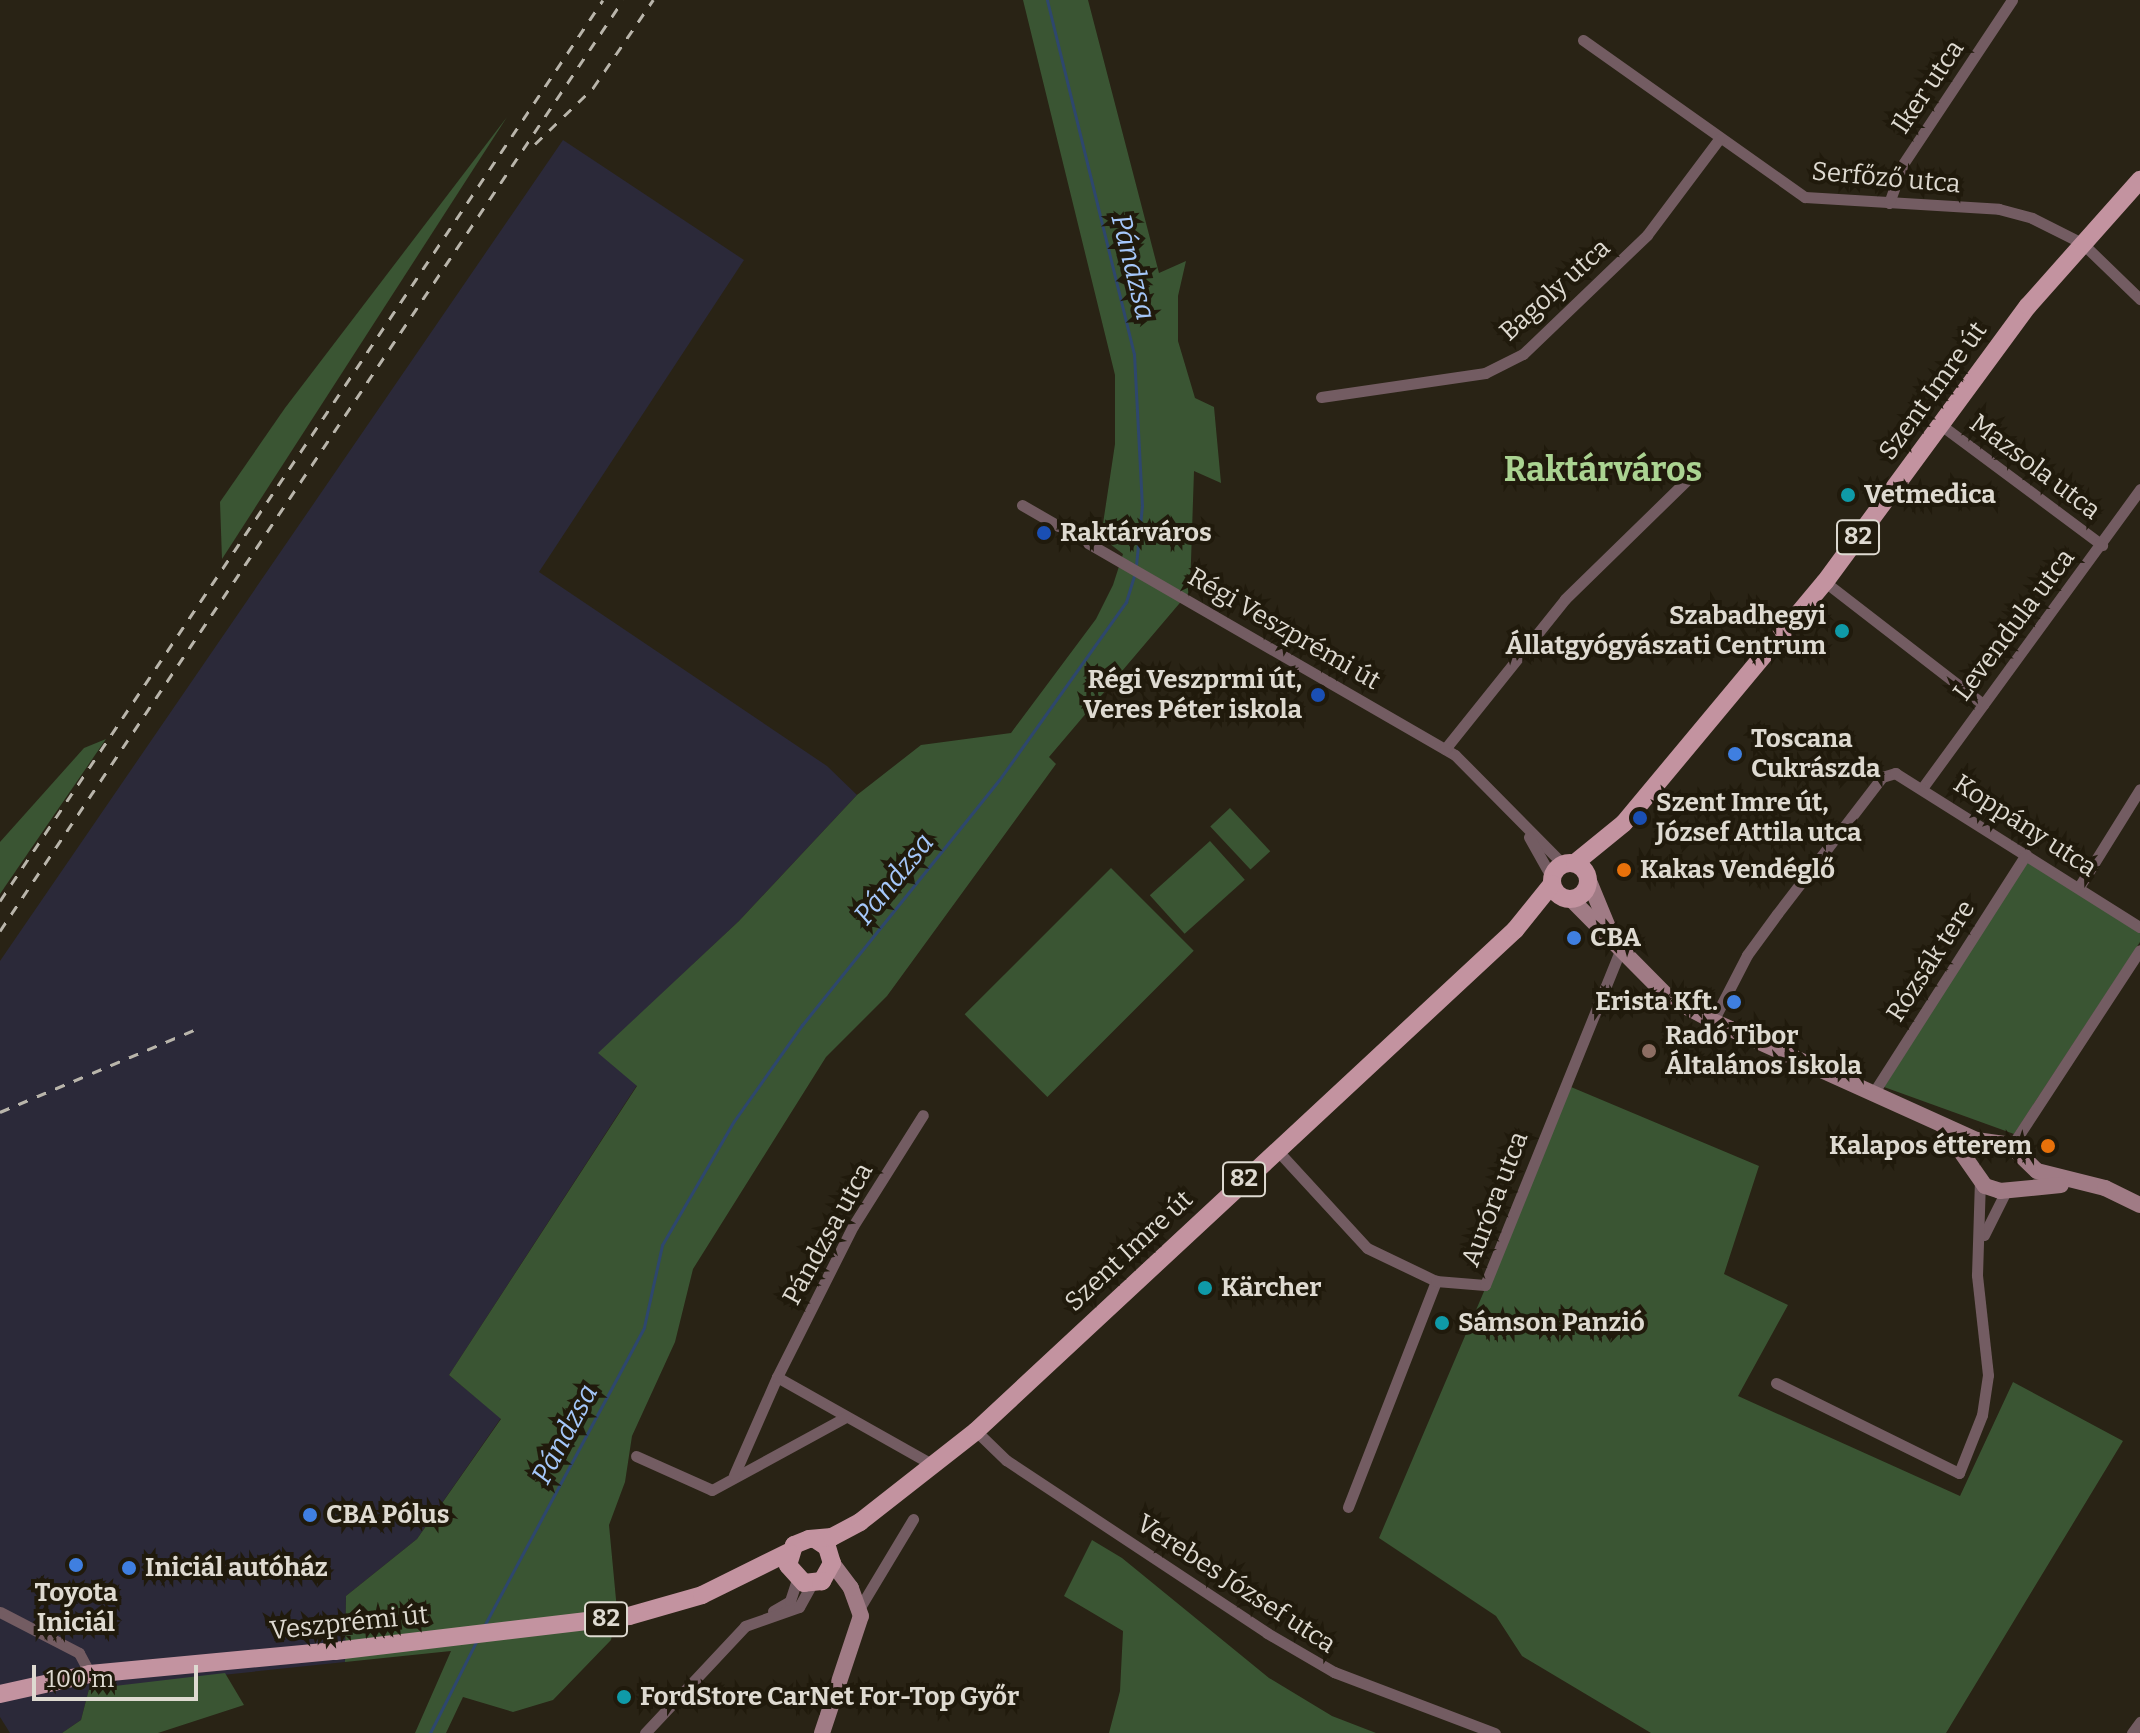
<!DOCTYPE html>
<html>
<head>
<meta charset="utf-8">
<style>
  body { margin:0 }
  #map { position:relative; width:2140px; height:1733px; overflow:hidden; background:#292315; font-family:Bitter,serif }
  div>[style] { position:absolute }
  .commercial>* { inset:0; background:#2b2939 }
  .green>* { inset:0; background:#3a5533; transform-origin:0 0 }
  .stream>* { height:3px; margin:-1.5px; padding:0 1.5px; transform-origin:1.5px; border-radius:1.5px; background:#2e476d }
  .street>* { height:11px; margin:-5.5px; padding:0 5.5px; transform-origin:5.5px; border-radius:5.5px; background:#735c62 }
  .secondary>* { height:16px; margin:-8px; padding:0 8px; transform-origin:8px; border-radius:8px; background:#a07b85 }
  .primary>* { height:18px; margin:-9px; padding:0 9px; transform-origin:9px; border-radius:9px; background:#c393a0 }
  .primary>.ring { margin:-9px; padding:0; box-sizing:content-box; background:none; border:18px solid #c393a0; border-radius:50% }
  .rail>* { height:3px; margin-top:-1.5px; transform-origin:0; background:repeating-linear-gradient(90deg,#b9b5ab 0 10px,transparent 0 20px) }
  .dots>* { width:22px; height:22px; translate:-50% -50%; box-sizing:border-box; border:4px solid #201a0c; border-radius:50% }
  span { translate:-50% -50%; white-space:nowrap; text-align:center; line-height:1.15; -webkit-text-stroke:8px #201a0c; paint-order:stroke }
  .shield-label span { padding:2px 6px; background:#201a0c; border:2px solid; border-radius:6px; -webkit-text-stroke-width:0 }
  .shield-label { font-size:24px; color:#dedad1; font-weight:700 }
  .street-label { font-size:26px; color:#dedad1 }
  .poi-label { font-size:26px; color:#dedad1; font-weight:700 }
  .left { translate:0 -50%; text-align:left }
  .right { translate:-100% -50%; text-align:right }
  .water-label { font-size:28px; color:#a5c7fa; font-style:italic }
  .district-label { font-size:34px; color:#aad391; font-weight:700 }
  .scale { position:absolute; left:32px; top:1665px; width:166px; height:36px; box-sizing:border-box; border:4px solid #dedad1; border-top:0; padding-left:10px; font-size:24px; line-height:28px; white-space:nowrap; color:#dedad1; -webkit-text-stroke:6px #201a0c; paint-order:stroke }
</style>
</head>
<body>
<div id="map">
  <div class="commercial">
    <div style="clip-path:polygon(563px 140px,744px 260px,539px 572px,827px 766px,857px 795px,739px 921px,599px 1053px,637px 1085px,449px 1375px,501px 1418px,417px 1539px,346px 1596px,345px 1662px,89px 1689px,81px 1720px,62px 1733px,10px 1733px,0 1717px,0 961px)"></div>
  </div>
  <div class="green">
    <div style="clip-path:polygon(1023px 0,1088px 0,1159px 273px,1186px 261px,1178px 296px,1178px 341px,1195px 398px,1214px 407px,1221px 483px,1194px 471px,1190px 591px,1049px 757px,1056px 764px,887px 996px,826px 1057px,693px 1269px,675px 1342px,632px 1436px,625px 1482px,609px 1525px,617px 1610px,611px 1640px,553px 1700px,513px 1712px,463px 1697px,446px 1733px,415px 1733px,451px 1651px,345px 1662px,346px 1596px,417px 1539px,501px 1419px,449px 1375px,637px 1086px,598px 1053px,739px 921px,857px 795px,921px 745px,1011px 733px,1096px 619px,1113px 585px,1123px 554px,1101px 537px,1115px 444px,1115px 375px)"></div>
    <div style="clip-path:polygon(507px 117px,222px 559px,220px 502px,285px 408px)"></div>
    <div style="clip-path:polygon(106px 739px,0 894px,0 842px,84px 748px)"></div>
    <div style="left:1230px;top:808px;width:59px;height:27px;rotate:47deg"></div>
    <div style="left:1210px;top:841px;width:52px;height:81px;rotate:48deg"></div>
    <div style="clip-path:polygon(2027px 860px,2140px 932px,2140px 942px,2014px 1134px,1884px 1087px)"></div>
    <div style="left:1111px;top:868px;width:117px;height:207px;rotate:45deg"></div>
    <div style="clip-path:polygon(1571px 1087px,1759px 1166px,1724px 1274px,1788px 1305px,1738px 1396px,1960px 1496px,2013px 1382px,2123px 1441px,1946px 1733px,1651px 1733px,1522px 1656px,1496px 1616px,1379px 1538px)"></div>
    <div style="clip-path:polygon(1092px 1540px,1122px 1558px,1269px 1678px,1332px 1716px,1376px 1733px,1109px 1733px,1120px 1691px,1123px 1631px,1064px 1596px)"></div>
    <div style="clip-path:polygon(225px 1673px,244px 1705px,158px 1733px,62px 1733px,81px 1720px,89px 1689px)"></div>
  </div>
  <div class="stream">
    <div style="left:1047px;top:0;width:365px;rotate:76.2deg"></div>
    <div style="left:1134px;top:354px;width:151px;rotate:87deg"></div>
    <div style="left:1142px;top:505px;width:60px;rotate:95.7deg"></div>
    <div style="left:484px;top:1626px;width:339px;rotate:-61.8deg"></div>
    <div style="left:644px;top:1327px;width:84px;rotate:-77.6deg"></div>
    <div style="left:662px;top:1245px;width:143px;rotate:-59.9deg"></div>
    <div style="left:734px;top:1121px;width:118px;rotate:-54.7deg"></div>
    <div style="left:802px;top:1025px;width:314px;rotate:-51.2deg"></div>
    <div style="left:999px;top:780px;width:219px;rotate:-54.5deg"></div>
    <div style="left:1126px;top:602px;width:30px;rotate:-73deg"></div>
    <div style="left:430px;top:1733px;width:104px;rotate:-63.2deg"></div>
  </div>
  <div class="street">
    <div style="left:1583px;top:40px;width:272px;rotate:35.3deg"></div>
    <div style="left:1805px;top:197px;width:194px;rotate:3.5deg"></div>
    <div style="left:1999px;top:209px;width:34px;rotate:15deg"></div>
    <div style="left:2032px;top:218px;width:56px;rotate:26.6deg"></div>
    <div style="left:2082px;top:243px;width:81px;rotate:44deg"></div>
    <div style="left:1889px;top:203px;width:41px;rotate:-70.3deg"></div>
    <div style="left:1903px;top:164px;width:197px;rotate:-56.4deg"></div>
    <div style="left:1321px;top:397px;width:166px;rotate:-8.3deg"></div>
    <div style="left:1485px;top:373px;width:42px;rotate:-26.6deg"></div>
    <div style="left:1523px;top:354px;width:172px;rotate:-43.8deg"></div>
    <div style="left:1647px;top:235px;width:120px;rotate:-53.1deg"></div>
    <div style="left:1941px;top:425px;width:201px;rotate:36.7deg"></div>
    <div style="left:1022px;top:505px;width:500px;rotate:30deg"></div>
    <div style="left:1455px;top:755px;width:153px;rotate:45.3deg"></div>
    <div style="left:1825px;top:582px;width:200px;rotate:37.7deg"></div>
    <div style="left:1445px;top:749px;width:192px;rotate:-51.3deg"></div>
    <div style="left:1565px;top:599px;width:180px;rotate:-44.3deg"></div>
    <div style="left:1923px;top:787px;width:369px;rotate:-53.9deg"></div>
    <div style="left:1529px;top:837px;width:47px;rotate:60.7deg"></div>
    <div style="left:2079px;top:887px;width:115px;rotate:-58.1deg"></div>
    <div style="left:1713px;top:1021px;width:74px;rotate:-62.7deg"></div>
    <div style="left:1747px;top:955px;width:51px;rotate:-53.8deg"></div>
    <div style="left:1777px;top:914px;width:173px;rotate:-52.5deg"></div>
    <div style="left:1882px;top:777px;width:14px;rotate:-17deg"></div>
    <div style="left:1895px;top:773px;width:289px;rotate:32.2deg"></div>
    <div style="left:1874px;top:1092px;width:282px;rotate:-57.4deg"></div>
    <div style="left:2011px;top:1147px;width:235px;rotate:-56.8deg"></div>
    <div style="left:1276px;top:1149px;width:134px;rotate:47.4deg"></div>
    <div style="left:1367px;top:1248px;width:76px;rotate:25.6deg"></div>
    <div style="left:1984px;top:1235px;width:51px;rotate:-63.4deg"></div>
    <div style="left:777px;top:1377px;width:179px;rotate:29.4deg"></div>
    <div style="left:1776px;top:1383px;width:204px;rotate:26.2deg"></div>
    <div style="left:1959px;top:1473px;width:62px;rotate:-68.4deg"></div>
    <div style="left:1982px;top:1415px;width:40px;rotate:-81.5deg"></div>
    <div style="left:1988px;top:1375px;width:101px;rotate:-96.3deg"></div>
    <div style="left:1977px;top:1275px;width:94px;rotate:-88.2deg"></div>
    <div style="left:976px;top:1431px;width:42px;rotate:44deg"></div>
    <div style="left:1006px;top:1460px;width:313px;rotate:33.5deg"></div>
    <div style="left:1267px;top:1633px;width:78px;rotate:30.2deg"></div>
    <div style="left:1334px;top:1672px;width:172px;rotate:20.8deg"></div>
    <div style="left:636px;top:1456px;width:83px;rotate:24.1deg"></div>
    <div style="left:712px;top:1490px;width:153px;rotate:-28.6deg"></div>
    <div style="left:734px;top:1475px;width:107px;rotate:-66.3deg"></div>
    <div style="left:777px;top:1377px;width:169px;rotate:-63.3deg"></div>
    <div style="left:853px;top:1226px;width:131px;rotate:-57.8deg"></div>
    <div style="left:1348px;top:1507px;width:243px;rotate:-68.7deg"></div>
    <div style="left:1436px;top:1281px;width:49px;rotate:4.7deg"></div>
    <div style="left:1485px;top:1285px;width:362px;rotate:-68deg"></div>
    <div style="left:859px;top:1609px;width:105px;rotate:-59deg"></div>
    <div style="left:773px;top:1611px;width:20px;rotate:-30deg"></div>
    <div style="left:790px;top:1601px;width:22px;rotate:-72deg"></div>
    <div style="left:0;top:1612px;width:89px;rotate:27.4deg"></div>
    <div style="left:79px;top:1653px;width:24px;rotate:62deg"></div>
    <div style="left:645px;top:1733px;width:146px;rotate:-46.9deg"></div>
    <div style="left:745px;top:1626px;width:57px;rotate:-19.4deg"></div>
    <div style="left:799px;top:1607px;width:26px;rotate:-61deg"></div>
    <div style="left:2132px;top:1733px;width:14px;rotate:-54deg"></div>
  </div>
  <div class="secondary">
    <div style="left:1589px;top:881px;width:50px;rotate:67.6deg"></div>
    <div style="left:1572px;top:900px;width:136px;rotate:45.3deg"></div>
    <div style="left:1668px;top:997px;width:51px;rotate:28.1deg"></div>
    <div style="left:1713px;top:1021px;width:289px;rotate:24.3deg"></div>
    <div style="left:1976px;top:1140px;width:34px;rotate:8deg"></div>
    <div style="left:2010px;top:1145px;width:37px;rotate:44deg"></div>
    <div style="left:2037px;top:1171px;width:70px;rotate:14deg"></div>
    <div style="left:2105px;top:1188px;width:39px;rotate:26deg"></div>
    <div style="left:1943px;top:1126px;width:73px;rotate:55deg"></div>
    <div style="left:1985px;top:1186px;width:16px;rotate:18deg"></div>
    <div style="left:2000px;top:1191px;width:61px;rotate:-5.6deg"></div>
    <div style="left:822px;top:1733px;width:123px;rotate:-71.6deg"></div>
    <div style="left:861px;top:1616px;width:30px;rotate:-110deg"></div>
    <div style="left:851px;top:1588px;width:31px;rotate:-127deg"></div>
  </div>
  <div class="primary">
    <div class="ring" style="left:1552px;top:863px;width:18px;height:18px"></div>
    <div style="left:1575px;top:863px;width:63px;rotate:-39.2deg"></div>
    <div style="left:1624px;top:823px;width:314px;rotate:-50.2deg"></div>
    <div style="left:1825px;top:582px;width:343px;rotate:-53.7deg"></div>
    <div style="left:2028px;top:306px;width:169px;rotate:-48.4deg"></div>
    <div style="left:815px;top:1539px;width:14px;rotate:34deg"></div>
    <div style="left:827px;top:1547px;width:17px;rotate:73deg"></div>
    <div style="left:832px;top:1563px;width:21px;rotate:119deg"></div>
    <div style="left:822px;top:1581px;width:18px;rotate:174deg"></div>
    <div style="left:804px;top:1583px;width:24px;rotate:-132deg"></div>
    <div style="left:788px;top:1565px;width:21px;rotate:-73deg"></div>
    <div style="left:794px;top:1545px;width:16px;rotate:-22deg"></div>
    <div style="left:809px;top:1539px;width:23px;rotate:-5deg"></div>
    <div style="left:832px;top:1537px;width:32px;rotate:-28deg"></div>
    <div style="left:860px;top:1522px;width:147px;rotate:-38.1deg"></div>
    <div style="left:976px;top:1431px;width:736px;rotate:-42.91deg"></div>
    <div style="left:1515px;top:930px;width:59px;rotate:-51.2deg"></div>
    <div style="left:0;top:1694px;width:92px;rotate:-12.5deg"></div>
    <div style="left:90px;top:1674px;width:246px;rotate:-5.4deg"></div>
    <div style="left:335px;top:1651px;width:296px;rotate:-6.8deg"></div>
    <div style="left:629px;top:1616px;width:76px;rotate:-16deg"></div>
    <div style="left:702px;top:1595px;width:97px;rotate:-26.3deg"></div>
  </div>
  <div class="rail">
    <div style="left:535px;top:144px;width:81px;rotate:-44deg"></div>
    <div style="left:593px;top:88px;width:107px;rotate:-55.7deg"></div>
    <div style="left:0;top:901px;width:1084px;rotate:-56.21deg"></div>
    <div style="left:0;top:931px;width:1120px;rotate:-56.21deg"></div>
    <div style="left:0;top:1112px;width:218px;rotate:-22.9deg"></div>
  </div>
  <div class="dots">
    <div style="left:1848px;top:495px;background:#0f9aa8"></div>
    <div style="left:1044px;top:533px;background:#1a4fb4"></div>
    <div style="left:1842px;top:631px;background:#0f9aa8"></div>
    <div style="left:1318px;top:695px;background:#1a4fb4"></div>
    <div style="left:1735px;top:754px;background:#3f7fe0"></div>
    <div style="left:1640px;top:818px;background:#1a4fb4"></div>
    <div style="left:1624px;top:870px;background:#e8710a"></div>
    <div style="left:1574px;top:938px;background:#3f7fe0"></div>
    <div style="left:1734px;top:1002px;background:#3f7fe0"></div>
    <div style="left:1649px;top:1051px;background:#8d6e63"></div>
    <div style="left:2048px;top:1146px;background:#e8710a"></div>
    <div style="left:1205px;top:1288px;background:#0f9aa8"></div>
    <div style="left:1442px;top:1323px;background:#0f9aa8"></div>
    <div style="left:310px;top:1515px;background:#3f7fe0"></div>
    <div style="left:76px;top:1565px;background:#3f7fe0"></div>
    <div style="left:129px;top:1568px;background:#3f7fe0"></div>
    <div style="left:624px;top:1697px;background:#0f9aa8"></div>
  </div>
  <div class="shield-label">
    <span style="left:1858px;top:537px">82</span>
    <span style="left:1244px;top:1179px">82</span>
    <span style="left:606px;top:1619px">82</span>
  </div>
  <div class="street-label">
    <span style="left:1928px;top:87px;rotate:-56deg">Iker utca</span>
    <span style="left:1886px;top:178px;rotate:5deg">Serfőző utca</span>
    <span style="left:1555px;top:290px;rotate:-42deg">Bagoly utca</span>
    <span style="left:1933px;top:391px;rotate:-54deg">Szent Imre út</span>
    <span style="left:2035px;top:467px;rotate:37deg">Mazsola utca</span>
    <span style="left:2014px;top:625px;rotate:-53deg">Levendula utca</span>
    <span style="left:1284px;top:629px;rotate:30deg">Régi Veszprémi út</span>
    <span style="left:2025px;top:826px;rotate:33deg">Koppány utca</span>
    <span style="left:1931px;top:961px;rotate:-57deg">Rózsák tere</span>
    <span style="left:1495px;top:1199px;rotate:-69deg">Auróra utca</span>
    <span style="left:828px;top:1234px;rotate:-61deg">Pándzsa utca</span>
    <span style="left:1129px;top:1251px;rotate:-43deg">Szent Imre út</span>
    <span style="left:1236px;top:1584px;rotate:33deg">Verebes József utca</span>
    <span style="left:349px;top:1623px;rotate:-6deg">Veszprémi út</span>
  </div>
  <div class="poi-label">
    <span class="left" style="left:1864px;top:495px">Vetmedica</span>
    <span class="left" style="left:1060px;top:533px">Raktárváros</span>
    <span class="right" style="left:1826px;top:631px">Szabadhegyi<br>Állatgyógyászati Centrum</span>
    <span class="right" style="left:1302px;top:695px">Régi Veszprmi út,<br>Veres Péter iskola</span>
    <span class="left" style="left:1751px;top:754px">Toscana<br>Cukrászda</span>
    <span class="left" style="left:1656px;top:818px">Szent Imre út,<br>József Attila utca</span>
    <span class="left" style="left:1640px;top:870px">Kakas Vendéglő</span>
    <span class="left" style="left:1590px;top:938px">CBA</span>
    <span class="right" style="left:1718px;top:1002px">Erista Kft.</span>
    <span class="left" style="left:1665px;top:1051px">Radó Tibor<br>Általános Iskola</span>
    <span class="right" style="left:2032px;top:1146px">Kalapos étterem</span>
    <span class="left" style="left:1221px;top:1288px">Kärcher</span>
    <span class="left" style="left:1458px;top:1323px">Sámson Panzió</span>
    <span class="left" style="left:326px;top:1515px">CBA Pólus</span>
    <span class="left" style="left:145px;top:1568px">Iniciál autóház</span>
    <span style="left:76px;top:1608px">Toyota<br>Iniciál</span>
    <span class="left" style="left:640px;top:1697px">FordStore CarNet For-Top Győr</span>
  </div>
  <div class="water-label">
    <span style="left:1133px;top:267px;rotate:76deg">Pándzsa</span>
    <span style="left:894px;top:879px;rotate:-51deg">Pándzsa</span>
    <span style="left:565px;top:1434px;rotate:-62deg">Pándzsa</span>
  </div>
  <div class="district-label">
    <span style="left:1603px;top:470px">Raktárváros</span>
  </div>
  <div class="scale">100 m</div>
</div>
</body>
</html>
